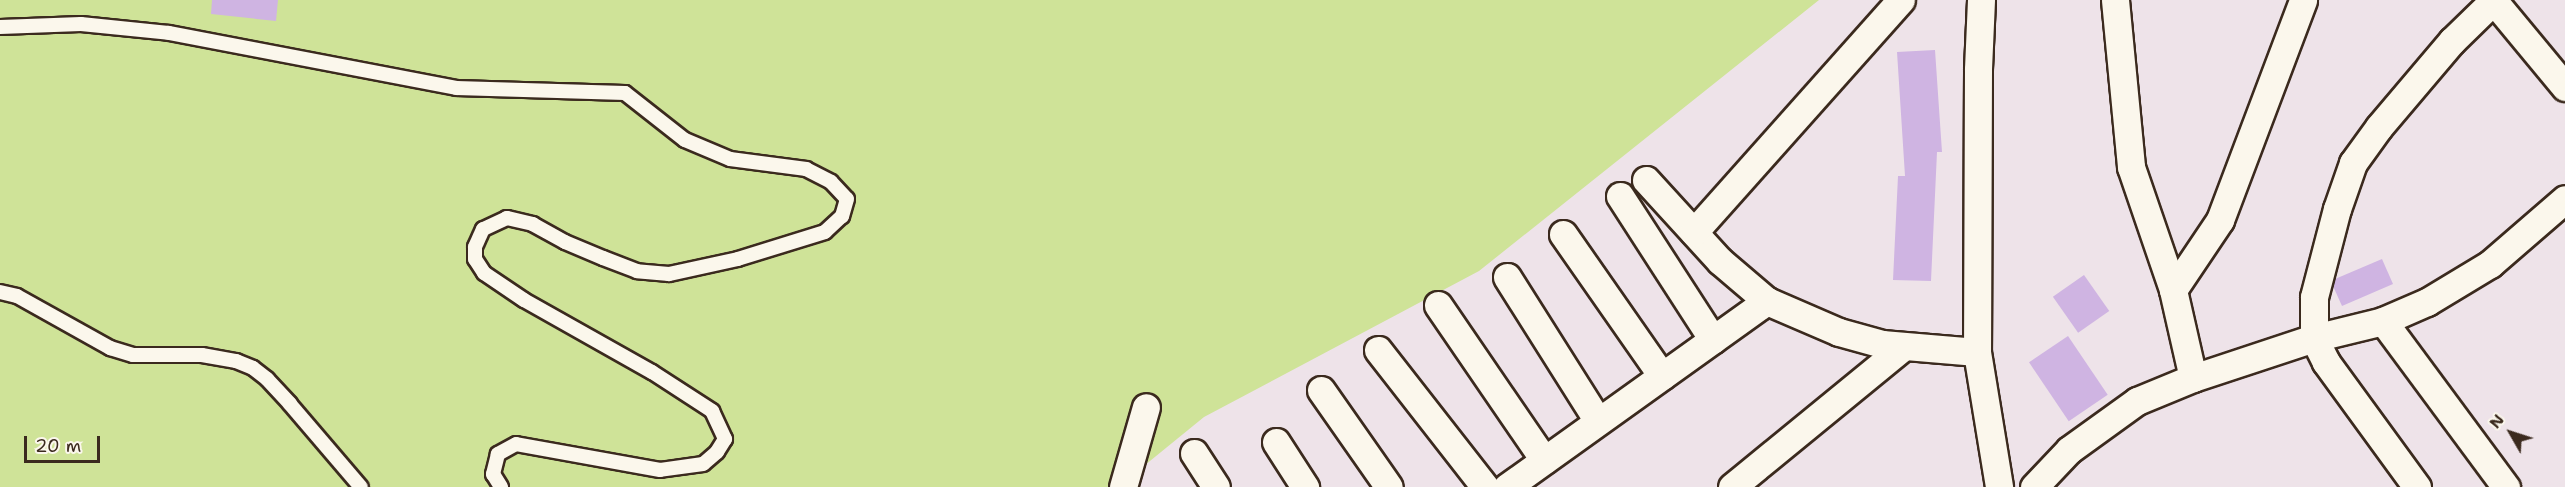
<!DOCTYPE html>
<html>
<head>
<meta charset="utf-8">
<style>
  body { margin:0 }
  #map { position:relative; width:2565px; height:487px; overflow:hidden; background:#eee3e9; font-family:"Shantell Sans",sans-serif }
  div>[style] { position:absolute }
  .green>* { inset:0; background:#cfe398 }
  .building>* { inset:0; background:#cfb4e2; transform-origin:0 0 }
  .roads { filter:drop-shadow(2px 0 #3b2a1e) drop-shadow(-2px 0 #3b2a1e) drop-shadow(0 2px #3b2a1e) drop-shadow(0 -2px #3b2a1e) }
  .lane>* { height:14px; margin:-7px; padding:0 7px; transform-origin:7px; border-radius:7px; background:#fbf7ec }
  .street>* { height:27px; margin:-13.5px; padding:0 13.5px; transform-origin:13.5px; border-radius:13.5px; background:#fbf7ec }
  span { translate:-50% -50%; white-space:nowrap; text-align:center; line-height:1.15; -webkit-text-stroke:5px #fbf7ec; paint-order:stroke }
  .north { position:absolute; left:2481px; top:403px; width:60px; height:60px; -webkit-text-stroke:4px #fbf7ec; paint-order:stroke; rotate:309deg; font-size:16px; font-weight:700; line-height:24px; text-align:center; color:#3b2a1e }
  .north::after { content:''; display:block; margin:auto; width:21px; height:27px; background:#3b2a1e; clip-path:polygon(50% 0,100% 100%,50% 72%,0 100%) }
  .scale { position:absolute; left:24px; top:436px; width:76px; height:27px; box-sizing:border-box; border:3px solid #3b2a1e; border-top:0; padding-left:8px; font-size:18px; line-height:21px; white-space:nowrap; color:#3b2a1e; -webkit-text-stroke:4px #fbf7ec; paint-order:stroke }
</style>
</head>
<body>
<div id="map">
  <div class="green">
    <div style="clip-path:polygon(0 0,1819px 0,1479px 271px,1204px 417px,1118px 487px,0 487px)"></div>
  </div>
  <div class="building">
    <div style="clip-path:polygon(212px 0,278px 0,276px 21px,211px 14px)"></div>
    <div style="clip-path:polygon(1935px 50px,1942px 152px,1937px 152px,1931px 281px,1893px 280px,1898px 176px,1905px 176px,1897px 52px)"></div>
    <div style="clip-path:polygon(2382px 259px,2393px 284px,2342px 306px,2333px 286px,2335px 279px)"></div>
    <div style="left:2084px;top:275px;width:44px;height:38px;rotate:55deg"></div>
    <div style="left:2068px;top:336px;width:71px;height:47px;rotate:56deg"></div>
  </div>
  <div class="roads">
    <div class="lane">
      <div style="left:0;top:27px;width:81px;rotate:-2.1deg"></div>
      <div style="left:81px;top:24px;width:88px;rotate:5.8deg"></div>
      <div style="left:169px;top:33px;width:292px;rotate:10.8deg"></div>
      <div style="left:456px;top:88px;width:169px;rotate:1.7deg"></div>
      <div style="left:625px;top:93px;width:76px;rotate:38.1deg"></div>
      <div style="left:685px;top:140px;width:49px;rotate:22.9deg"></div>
      <div style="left:730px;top:159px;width:77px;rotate:7.5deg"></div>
      <div style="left:806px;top:169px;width:28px;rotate:27deg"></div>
      <div style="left:831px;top:182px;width:23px;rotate:47deg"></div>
      <div style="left:847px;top:199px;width:18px;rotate:106deg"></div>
      <div style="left:842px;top:216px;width:23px;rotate:137deg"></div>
      <div style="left:825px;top:232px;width:91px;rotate:162.8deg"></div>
      <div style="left:738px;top:259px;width:71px;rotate:167.7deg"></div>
      <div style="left:669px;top:274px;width:32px;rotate:-175deg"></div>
      <div style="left:637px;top:271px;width:36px;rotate:-159deg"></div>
      <div style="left:603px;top:258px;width:41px;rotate:-157.2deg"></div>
      <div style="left:565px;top:242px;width:37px;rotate:-151deg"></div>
      <div style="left:533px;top:224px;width:27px;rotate:-167deg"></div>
      <div style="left:507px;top:218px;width:26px;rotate:155deg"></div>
      <div style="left:483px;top:229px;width:20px;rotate:114deg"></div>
      <div style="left:475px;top:247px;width:12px;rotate:90deg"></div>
      <div style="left:475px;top:259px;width:17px;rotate:57deg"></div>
      <div style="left:484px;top:273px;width:48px;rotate:34deg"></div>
      <div style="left:524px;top:300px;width:147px;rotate:29.4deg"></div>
      <div style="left:652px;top:372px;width:72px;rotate:33deg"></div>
      <div style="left:712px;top:411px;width:31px;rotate:65deg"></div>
      <div style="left:725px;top:439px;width:15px;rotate:122deg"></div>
      <div style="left:717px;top:452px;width:18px;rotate:139deg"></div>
      <div style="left:703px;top:464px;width:43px;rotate:172.1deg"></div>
      <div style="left:660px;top:470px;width:146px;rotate:-169.8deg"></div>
      <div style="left:516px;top:444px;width:21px;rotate:151deg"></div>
      <div style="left:498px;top:454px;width:21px;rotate:104deg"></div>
      <div style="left:493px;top:474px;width:15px;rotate:58deg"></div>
      <div style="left:0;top:292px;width:17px;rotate:13deg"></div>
      <div style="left:17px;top:296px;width:107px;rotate:29.2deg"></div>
      <div style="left:110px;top:348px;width:24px;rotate:17deg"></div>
      <div style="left:133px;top:355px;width:69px"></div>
      <div style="left:202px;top:355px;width:35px;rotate:10deg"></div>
      <div style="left:236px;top:361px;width:18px;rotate:22deg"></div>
      <div style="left:253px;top:368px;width:18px;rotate:38deg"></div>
      <div style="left:267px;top:379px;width:34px;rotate:47deg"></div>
      <div style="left:290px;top:404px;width:109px;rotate:49.5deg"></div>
    </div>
    <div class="street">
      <div style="left:1981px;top:0;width:70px;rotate:92.5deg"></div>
      <div style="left:1978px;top:70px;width:282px;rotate:90.2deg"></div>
      <div style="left:1977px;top:352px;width:137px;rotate:80.7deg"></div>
      <div style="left:2115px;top:0;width:168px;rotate:84.5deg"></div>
      <div style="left:2131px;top:167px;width:130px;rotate:71.1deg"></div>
      <div style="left:2173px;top:290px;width:90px;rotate:77.2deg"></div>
      <div style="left:2493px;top:0;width:113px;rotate:50.4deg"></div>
      <div style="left:1646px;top:180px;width:110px;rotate:47.6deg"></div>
      <div style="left:1720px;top:261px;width:62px;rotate:40.4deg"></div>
      <div style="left:1767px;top:301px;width:78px;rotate:23.3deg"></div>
      <div style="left:1839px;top:332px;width:45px;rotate:15.6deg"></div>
      <div style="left:1882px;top:344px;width:95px;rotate:4.8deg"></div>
      <div style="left:1620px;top:196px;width:171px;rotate:57.1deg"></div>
      <div style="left:1694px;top:232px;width:311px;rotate:-48.3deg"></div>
      <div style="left:1563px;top:234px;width:173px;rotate:55.1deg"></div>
      <div style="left:1507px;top:277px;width:170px;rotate:57.7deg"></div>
      <div style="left:2173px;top:290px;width:84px;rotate:-56.1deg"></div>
      <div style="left:2220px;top:220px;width:235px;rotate:-69.3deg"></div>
      <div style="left:1438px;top:305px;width:188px;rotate:55.6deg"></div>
      <div style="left:2383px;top:321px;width:207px;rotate:53.5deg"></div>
      <div style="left:1378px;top:350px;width:174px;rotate:52deg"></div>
      <div style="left:1321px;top:390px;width:118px;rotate:55deg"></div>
      <div style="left:1276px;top:442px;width:54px;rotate:57.2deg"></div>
      <div style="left:1194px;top:453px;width:40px;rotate:57.1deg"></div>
      <div style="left:1123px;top:487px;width:83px;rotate:-74deg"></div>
      <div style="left:1507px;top:487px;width:320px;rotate:-35.6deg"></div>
      <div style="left:1732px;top:487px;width:222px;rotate:-39.3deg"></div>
      <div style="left:2034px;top:487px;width:51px;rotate:-46.6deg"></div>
      <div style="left:2069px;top:450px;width:84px;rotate:-35.8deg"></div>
      <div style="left:2137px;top:401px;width:61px;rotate:-22.3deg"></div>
      <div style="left:2193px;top:378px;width:127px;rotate:-18.3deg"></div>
      <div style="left:2314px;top:338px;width:71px;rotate:-13.8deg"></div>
      <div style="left:2383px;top:321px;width:48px;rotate:-23.4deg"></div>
      <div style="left:2427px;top:302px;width:74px;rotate:-31.1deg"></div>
      <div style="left:2490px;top:264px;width:99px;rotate:-40.9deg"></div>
      <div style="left:2417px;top:487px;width:155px;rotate:-126.1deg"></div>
      <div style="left:2326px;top:362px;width:27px;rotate:-117deg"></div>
      <div style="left:2314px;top:338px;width:41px;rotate:-90deg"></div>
      <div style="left:2314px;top:297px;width:91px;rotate:-75.4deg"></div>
      <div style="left:2337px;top:209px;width:49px;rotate:-70.8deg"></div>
      <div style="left:2353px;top:163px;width:44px;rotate:-54.2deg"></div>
      <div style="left:2379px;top:127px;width:113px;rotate:-49.7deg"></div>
      <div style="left:2452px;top:41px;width:59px;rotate:-44.3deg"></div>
    </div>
  </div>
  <div class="north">N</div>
  <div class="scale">20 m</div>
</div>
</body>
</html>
